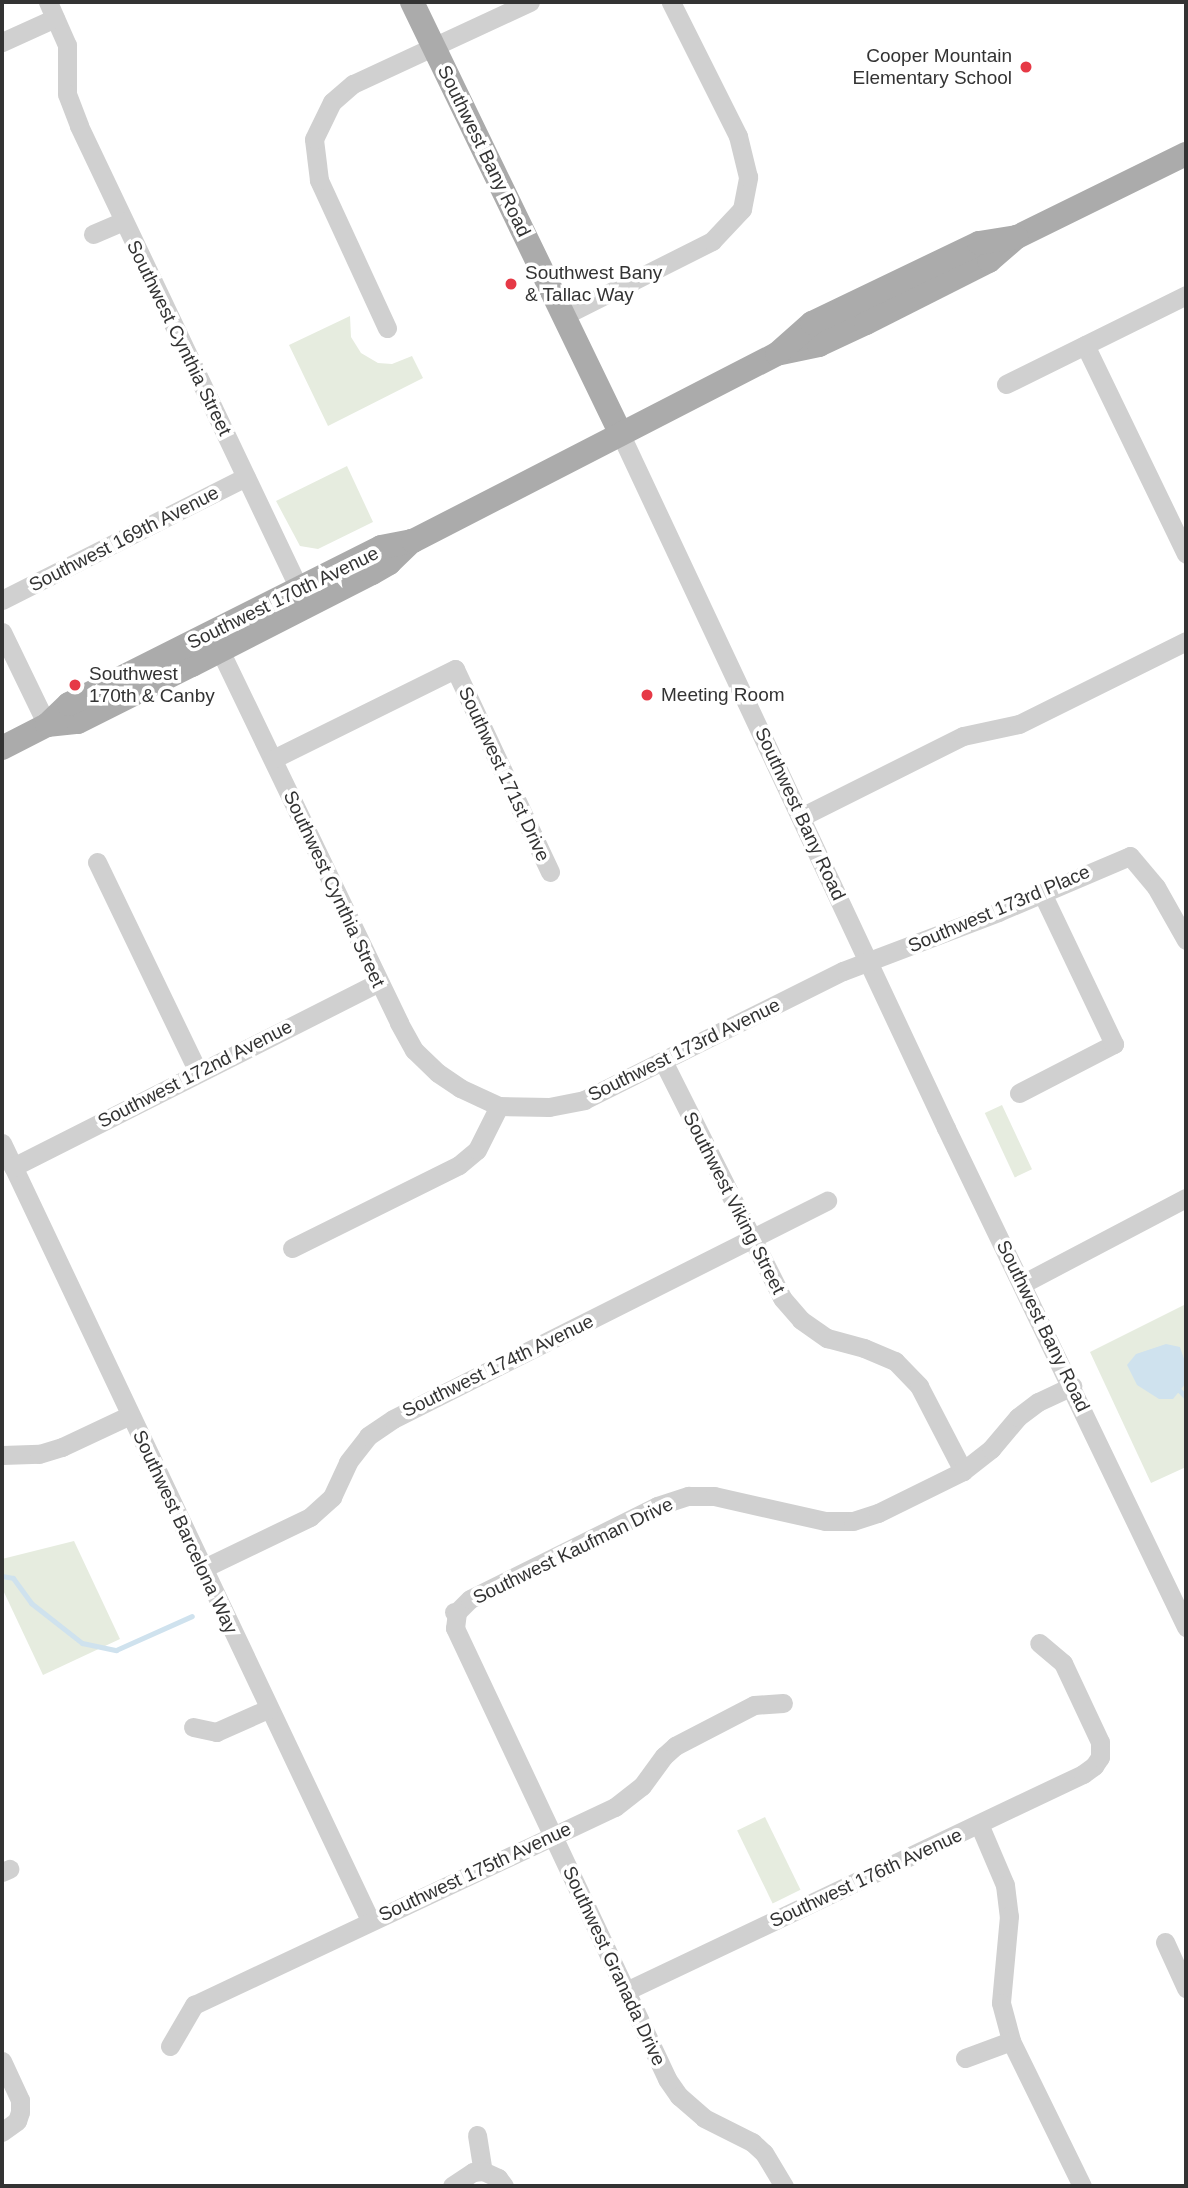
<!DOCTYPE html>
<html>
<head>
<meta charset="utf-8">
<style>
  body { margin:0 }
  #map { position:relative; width:1188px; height:2188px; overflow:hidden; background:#fff; font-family:Helvetica,sans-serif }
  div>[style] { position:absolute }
  .green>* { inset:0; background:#e6ecdf; transform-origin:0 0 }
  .water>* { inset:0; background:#cfe2ee }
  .stream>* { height:5px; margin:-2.5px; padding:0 2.5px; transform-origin:2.5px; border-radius:2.5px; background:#cfe2ee }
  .minor>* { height:19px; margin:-9.5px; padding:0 9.5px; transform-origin:9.5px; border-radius:9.5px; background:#d0d0d0 }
  .major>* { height:24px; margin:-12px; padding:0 12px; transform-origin:12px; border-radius:12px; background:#ababab }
  .dots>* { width:19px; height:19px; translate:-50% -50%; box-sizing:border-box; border:4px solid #fff; border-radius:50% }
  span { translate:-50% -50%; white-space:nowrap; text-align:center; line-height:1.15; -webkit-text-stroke:7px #fff; paint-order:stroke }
  .poi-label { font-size:19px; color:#333 }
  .right { translate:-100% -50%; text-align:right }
  .left { translate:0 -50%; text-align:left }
  .street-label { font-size:19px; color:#333 }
  .frame { position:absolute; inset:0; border:4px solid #333; pointer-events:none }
</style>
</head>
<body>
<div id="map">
  <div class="green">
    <div style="clip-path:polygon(350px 316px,351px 337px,361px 353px,378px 363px,392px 364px,412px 356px,423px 378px,328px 426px,289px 345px)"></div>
    <div style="clip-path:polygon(347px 466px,373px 522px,318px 549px,300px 546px,276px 501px)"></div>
    <div style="left:1002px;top:1105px;width:71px;height:19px;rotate:65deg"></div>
    <div style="clip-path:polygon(1186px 1304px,1186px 1467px,1151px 1483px,1090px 1352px)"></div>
    <div style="clip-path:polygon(74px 1541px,120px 1639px,43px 1675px,2px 1588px,2px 1559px)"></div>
    <div style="left:765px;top:1817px;width:81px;height:31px;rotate:64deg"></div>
  </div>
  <div class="water">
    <div style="clip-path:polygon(1166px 1344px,1180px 1347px,1184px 1359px,1186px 1383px,1173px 1399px,1159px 1399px,1137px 1385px,1127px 1365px,1136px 1354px)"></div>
  </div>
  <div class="stream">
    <div style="left:1176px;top:1387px;width:14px;rotate:45deg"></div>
    <div style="left:2px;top:1576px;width:11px;rotate:10deg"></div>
    <div style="left:13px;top:1578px;width:31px;rotate:54deg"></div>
    <div style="left:31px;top:1603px;width:65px;rotate:38.1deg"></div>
    <div style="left:82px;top:1643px;width:35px;rotate:12deg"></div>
    <div style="left:116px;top:1650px;width:83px;rotate:-24.1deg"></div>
  </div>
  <div class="minor">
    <div style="left:48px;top:2px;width:47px;rotate:66.2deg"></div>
    <div style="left:67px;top:45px;width:49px;rotate:90deg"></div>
    <div style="left:67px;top:94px;width:34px;rotate:69deg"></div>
    <div style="left:79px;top:126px;width:526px;rotate:64.56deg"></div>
    <div style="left:2px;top:42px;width:58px;rotate:-24.4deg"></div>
    <div style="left:93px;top:234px;width:33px;rotate:-23deg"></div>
    <div style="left:563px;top:316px;width:167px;rotate:-26.7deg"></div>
    <div style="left:712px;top:241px;width:44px;rotate:-46.8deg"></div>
    <div style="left:742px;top:209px;width:33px;rotate:-79deg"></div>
    <div style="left:748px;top:177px;width:42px;rotate:-103.7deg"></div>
    <div style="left:738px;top:136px;width:150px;rotate:-116.6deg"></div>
    <div style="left:387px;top:328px;width:163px;rotate:-114.7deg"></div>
    <div style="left:319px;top:180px;width:41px;rotate:-97deg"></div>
    <div style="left:314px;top:139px;width:41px;rotate:-64.1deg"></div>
    <div style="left:332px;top:102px;width:28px;rotate:-41deg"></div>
    <div style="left:353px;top:84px;width:195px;rotate:-24.9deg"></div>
    <div style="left:1085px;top:345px;width:232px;rotate:64.2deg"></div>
    <div style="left:1006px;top:384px;width:201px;rotate:-26.3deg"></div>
    <div style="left:620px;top:433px;width:768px;rotate:64.87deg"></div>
    <div style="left:946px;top:1128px;width:554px;rotate:64.31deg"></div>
    <div style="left:2px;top:600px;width:273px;rotate:-26.8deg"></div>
    <div style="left:2px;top:632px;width:103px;rotate:64.2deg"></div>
    <div style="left:215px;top:640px;width:425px;rotate:64.3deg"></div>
    <div style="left:399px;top:1023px;width:31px;rotate:61deg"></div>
    <div style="left:414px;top:1050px;width:33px;rotate:44deg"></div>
    <div style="left:438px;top:1073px;width:27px;rotate:34deg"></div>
    <div style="left:460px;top:1088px;width:43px;rotate:24.8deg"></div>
    <div style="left:499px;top:1106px;width:50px;rotate:1.1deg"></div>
    <div style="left:549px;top:1107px;width:36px;rotate:-11deg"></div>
    <div style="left:584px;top:1100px;width:289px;rotate:-26.5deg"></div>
    <div style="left:843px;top:971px;width:166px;rotate:-20.8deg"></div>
    <div style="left:998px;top:912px;width:143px;rotate:-23deg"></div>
    <div style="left:1130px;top:856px;width:40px;rotate:50deg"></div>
    <div style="left:1156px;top:887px;width:61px;rotate:60.5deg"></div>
    <div style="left:273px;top:759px;width:203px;rotate:-26.3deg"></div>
    <div style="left:455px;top:669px;width:224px;rotate:64.9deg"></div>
    <div style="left:801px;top:817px;width:181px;rotate:-26.6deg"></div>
    <div style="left:963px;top:736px;width:57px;rotate:-12.1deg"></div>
    <div style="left:1019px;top:724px;width:186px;rotate:-26.4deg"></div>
    <div style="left:97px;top:862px;width:233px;rotate:64.3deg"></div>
    <div style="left:663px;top:1061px;width:265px;rotate:63.3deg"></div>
    <div style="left:782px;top:1298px;width:29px;rotate:49deg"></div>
    <div style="left:801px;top:1320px;width:32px;rotate:35deg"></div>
    <div style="left:827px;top:1338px;width:38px;rotate:15deg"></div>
    <div style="left:864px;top:1348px;width:34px;rotate:23deg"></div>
    <div style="left:895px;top:1361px;width:35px;rotate:46deg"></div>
    <div style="left:919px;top:1386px;width:96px;rotate:62.6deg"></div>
    <div style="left:1019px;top:1093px;width:107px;rotate:-27.3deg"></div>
    <div style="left:1114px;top:1044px;width:167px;rotate:-115.5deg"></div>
    <div style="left:2px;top:1143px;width:860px;rotate:64.66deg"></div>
    <div style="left:13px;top:1167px;width:409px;rotate:-26.8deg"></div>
    <div style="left:292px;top:1248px;width:186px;rotate:-26.4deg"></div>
    <div style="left:459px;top:1165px;width:23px;rotate:-40deg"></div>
    <div style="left:477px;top:1150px;width:49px;rotate:-63.4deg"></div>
    <div style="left:1022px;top:1284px;width:185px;rotate:-27.7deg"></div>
    <div style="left:2px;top:1455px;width:37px;rotate:-2deg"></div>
    <div style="left:39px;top:1454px;width:24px;rotate:-17deg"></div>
    <div style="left:62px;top:1447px;width:75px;rotate:-25.2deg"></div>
    <div style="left:202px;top:1569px;width:120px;rotate:-25.7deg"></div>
    <div style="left:310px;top:1517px;width:30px;rotate:-42deg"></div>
    <div style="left:332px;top:1497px;width:38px;rotate:-65deg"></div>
    <div style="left:348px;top:1462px;width:33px;rotate:-52deg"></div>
    <div style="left:368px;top:1436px;width:30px;rotate:-34deg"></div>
    <div style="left:393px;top:1419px;width:486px;rotate:-26.7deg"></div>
    <div style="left:454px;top:1612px;width:3px"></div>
    <div style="left:457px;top:1612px;width:18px;rotate:-45deg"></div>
    <div style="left:470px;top:1599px;width:209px;rotate:-26.4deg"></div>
    <div style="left:657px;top:1506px;width:33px;rotate:-18deg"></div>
    <div style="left:688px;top:1496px;width:26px"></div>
    <div style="left:714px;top:1496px;width:114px;rotate:12.7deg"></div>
    <div style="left:825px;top:1521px;width:28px"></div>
    <div style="left:853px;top:1521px;width:26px;rotate:-18deg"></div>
    <div style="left:878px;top:1513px;width:95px;rotate:-26.3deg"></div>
    <div style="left:963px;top:1471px;width:36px;rotate:-38deg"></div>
    <div style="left:991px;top:1449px;width:42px;rotate:-49.8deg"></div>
    <div style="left:1018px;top:1417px;width:25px;rotate:-37deg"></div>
    <div style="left:1038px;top:1402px;width:38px;rotate:-25deg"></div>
    <div style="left:457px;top:1612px;width:16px;rotate:97deg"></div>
    <div style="left:455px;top:1628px;width:498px;rotate:64.8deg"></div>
    <div style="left:667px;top:2079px;width:21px;rotate:55deg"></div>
    <div style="left:679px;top:2096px;width:33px;rotate:41deg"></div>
    <div style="left:704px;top:2118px;width:54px;rotate:26.6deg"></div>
    <div style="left:752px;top:2142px;width:16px;rotate:43deg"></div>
    <div style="left:764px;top:2153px;width:39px;rotate:59deg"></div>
    <div style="left:193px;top:1727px;width:24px;rotate:12deg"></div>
    <div style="left:216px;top:1732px;width:57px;rotate:-23.9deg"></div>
    <div style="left:979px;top:1824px;width:66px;rotate:66.9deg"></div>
    <div style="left:1005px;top:1885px;width:31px;rotate:83deg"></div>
    <div style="left:1009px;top:1916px;width:87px;rotate:95.3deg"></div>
    <div style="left:1001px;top:2003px;width:39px;rotate:75deg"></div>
    <div style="left:1011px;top:2041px;width:161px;rotate:63.9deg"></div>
    <div style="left:2px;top:1872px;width:8px;rotate:-23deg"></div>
    <div style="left:1165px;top:1942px;width:51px;rotate:65.5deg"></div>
    <div style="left:626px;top:1991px;width:506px;rotate:-25.4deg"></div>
    <div style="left:1083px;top:1774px;width:14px;rotate:-36deg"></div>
    <div style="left:1094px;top:1766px;width:11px;rotate:-56deg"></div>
    <div style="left:1100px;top:1757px;width:15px;rotate:-90deg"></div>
    <div style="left:1100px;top:1742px;width:87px;rotate:-115.1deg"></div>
    <div style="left:1063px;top:1663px;width:31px;rotate:-140deg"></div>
    <div style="left:170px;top:2046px;width:48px;rotate:-59.7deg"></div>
    <div style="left:194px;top:2005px;width:465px;rotate:-25.2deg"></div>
    <div style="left:615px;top:1807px;width:34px;rotate:-38deg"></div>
    <div style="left:642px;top:1786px;width:37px;rotate:-54deg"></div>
    <div style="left:664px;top:1756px;width:15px;rotate:-42deg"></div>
    <div style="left:675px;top:1746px;width:89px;rotate:-27.4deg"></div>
    <div style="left:754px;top:1705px;width:29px;rotate:-4deg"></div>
    <div style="left:965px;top:2058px;width:49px;rotate:-20.3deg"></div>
    <div style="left:2px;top:2061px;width:43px;rotate:65.2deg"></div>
    <div style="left:20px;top:2100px;width:12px;rotate:90deg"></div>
    <div style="left:20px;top:2112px;width:9px;rotate:108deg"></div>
    <div style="left:17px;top:2121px;width:19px;rotate:144deg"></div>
    <div style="left:477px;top:2135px;width:36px;rotate:81deg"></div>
    <div style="left:483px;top:2171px;width:17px;rotate:25deg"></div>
    <div style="left:498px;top:2178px;width:10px;rotate:53deg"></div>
    <div style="left:452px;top:2186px;width:25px;rotate:-34deg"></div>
    <div style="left:473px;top:2172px;width:10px;rotate:-6deg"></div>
  </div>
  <div class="major">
    <div style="left:412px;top:2px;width:479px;rotate:64.2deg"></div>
    <div style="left:781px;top:353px;width:39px;rotate:-12deg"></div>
    <div style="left:819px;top:345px;width:52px;rotate:-25.1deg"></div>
    <div style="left:866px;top:323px;width:138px;rotate:-26.8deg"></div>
    <div style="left:989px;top:261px;width:37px;rotate:-41deg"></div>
    <div style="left:1017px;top:237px;width:188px;rotate:-26.2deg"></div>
    <div style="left:47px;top:725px;width:31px;rotate:-6deg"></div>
    <div style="left:78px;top:722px;width:127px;rotate:-26.6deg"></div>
    <div style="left:192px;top:665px;width:202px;rotate:-27.1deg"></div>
    <div style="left:372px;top:573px;width:20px;rotate:-30deg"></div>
    <div style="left:389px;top:563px;width:32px;rotate:-44deg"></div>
    <div style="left:2px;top:748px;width:51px;rotate:-27.1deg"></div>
    <div style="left:47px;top:725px;width:30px;rotate:-44deg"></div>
    <div style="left:69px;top:704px;width:349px;rotate:-26.7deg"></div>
    <div style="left:381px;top:547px;width:33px;rotate:-11deg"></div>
    <div style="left:413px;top:541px;width:409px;rotate:-27.2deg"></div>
    <div style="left:777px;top:354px;width:47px;rotate:-41.5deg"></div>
    <div style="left:812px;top:323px;width:185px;rotate:-25.6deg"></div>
    <div style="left:979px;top:243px;width:38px;rotate:-9deg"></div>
  </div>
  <div class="dots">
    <div style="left:1026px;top:67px;background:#e63946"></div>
    <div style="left:511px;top:284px;background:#e63946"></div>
    <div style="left:75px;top:685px;background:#e63946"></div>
    <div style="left:647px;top:695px;background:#e63946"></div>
  </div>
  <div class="poi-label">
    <span class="right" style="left:1012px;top:67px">Cooper Mountain<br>Elementary School</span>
    <span class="left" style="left:525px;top:284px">Southwest Bany<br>&amp; Tallac Way</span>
    <span class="left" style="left:89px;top:685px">Southwest<br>170th &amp; Canby</span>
    <span class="left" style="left:661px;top:695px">Meeting Room</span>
  </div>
  <div class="street-label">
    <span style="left:484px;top:151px;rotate:64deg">Southwest Bany Road</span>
    <span style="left:179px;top:338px;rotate:64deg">Southwest Cynthia Street</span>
    <span style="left:124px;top:539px;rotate:-27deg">Southwest 169th Avenue</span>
    <span style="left:283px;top:598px;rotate:-26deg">Southwest 170th Avenue</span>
    <span style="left:504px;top:774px;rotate:65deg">Southwest 171st Drive</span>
    <span style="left:800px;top:814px;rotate:65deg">Southwest Bany Road</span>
    <span style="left:334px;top:889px;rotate:65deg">Southwest Cynthia Street</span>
    <span style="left:999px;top:909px;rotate:-23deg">Southwest 173rd Place</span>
    <span style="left:684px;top:1050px;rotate:-26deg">Southwest 173rd Avenue</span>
    <span style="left:195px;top:1074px;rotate:-27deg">Southwest 172nd Avenue</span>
    <span style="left:734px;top:1203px;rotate:63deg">Southwest Viking Street</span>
    <span style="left:1043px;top:1326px;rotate:64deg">Southwest Bany Road</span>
    <span style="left:498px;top:1366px;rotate:-26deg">Southwest 174th Avenue</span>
    <span style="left:185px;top:1532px;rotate:65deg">Southwest Barcelona Way</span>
    <span style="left:573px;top:1551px;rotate:-26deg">Southwest Kaufman Drive</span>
    <span style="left:475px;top:1872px;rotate:-25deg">Southwest 175th Avenue</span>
    <span style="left:866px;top:1878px;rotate:-25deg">Southwest 176th Avenue</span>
    <span style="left:614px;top:1966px;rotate:65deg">Southwest Granada Drive</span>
  </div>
  <div class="frame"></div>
</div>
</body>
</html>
